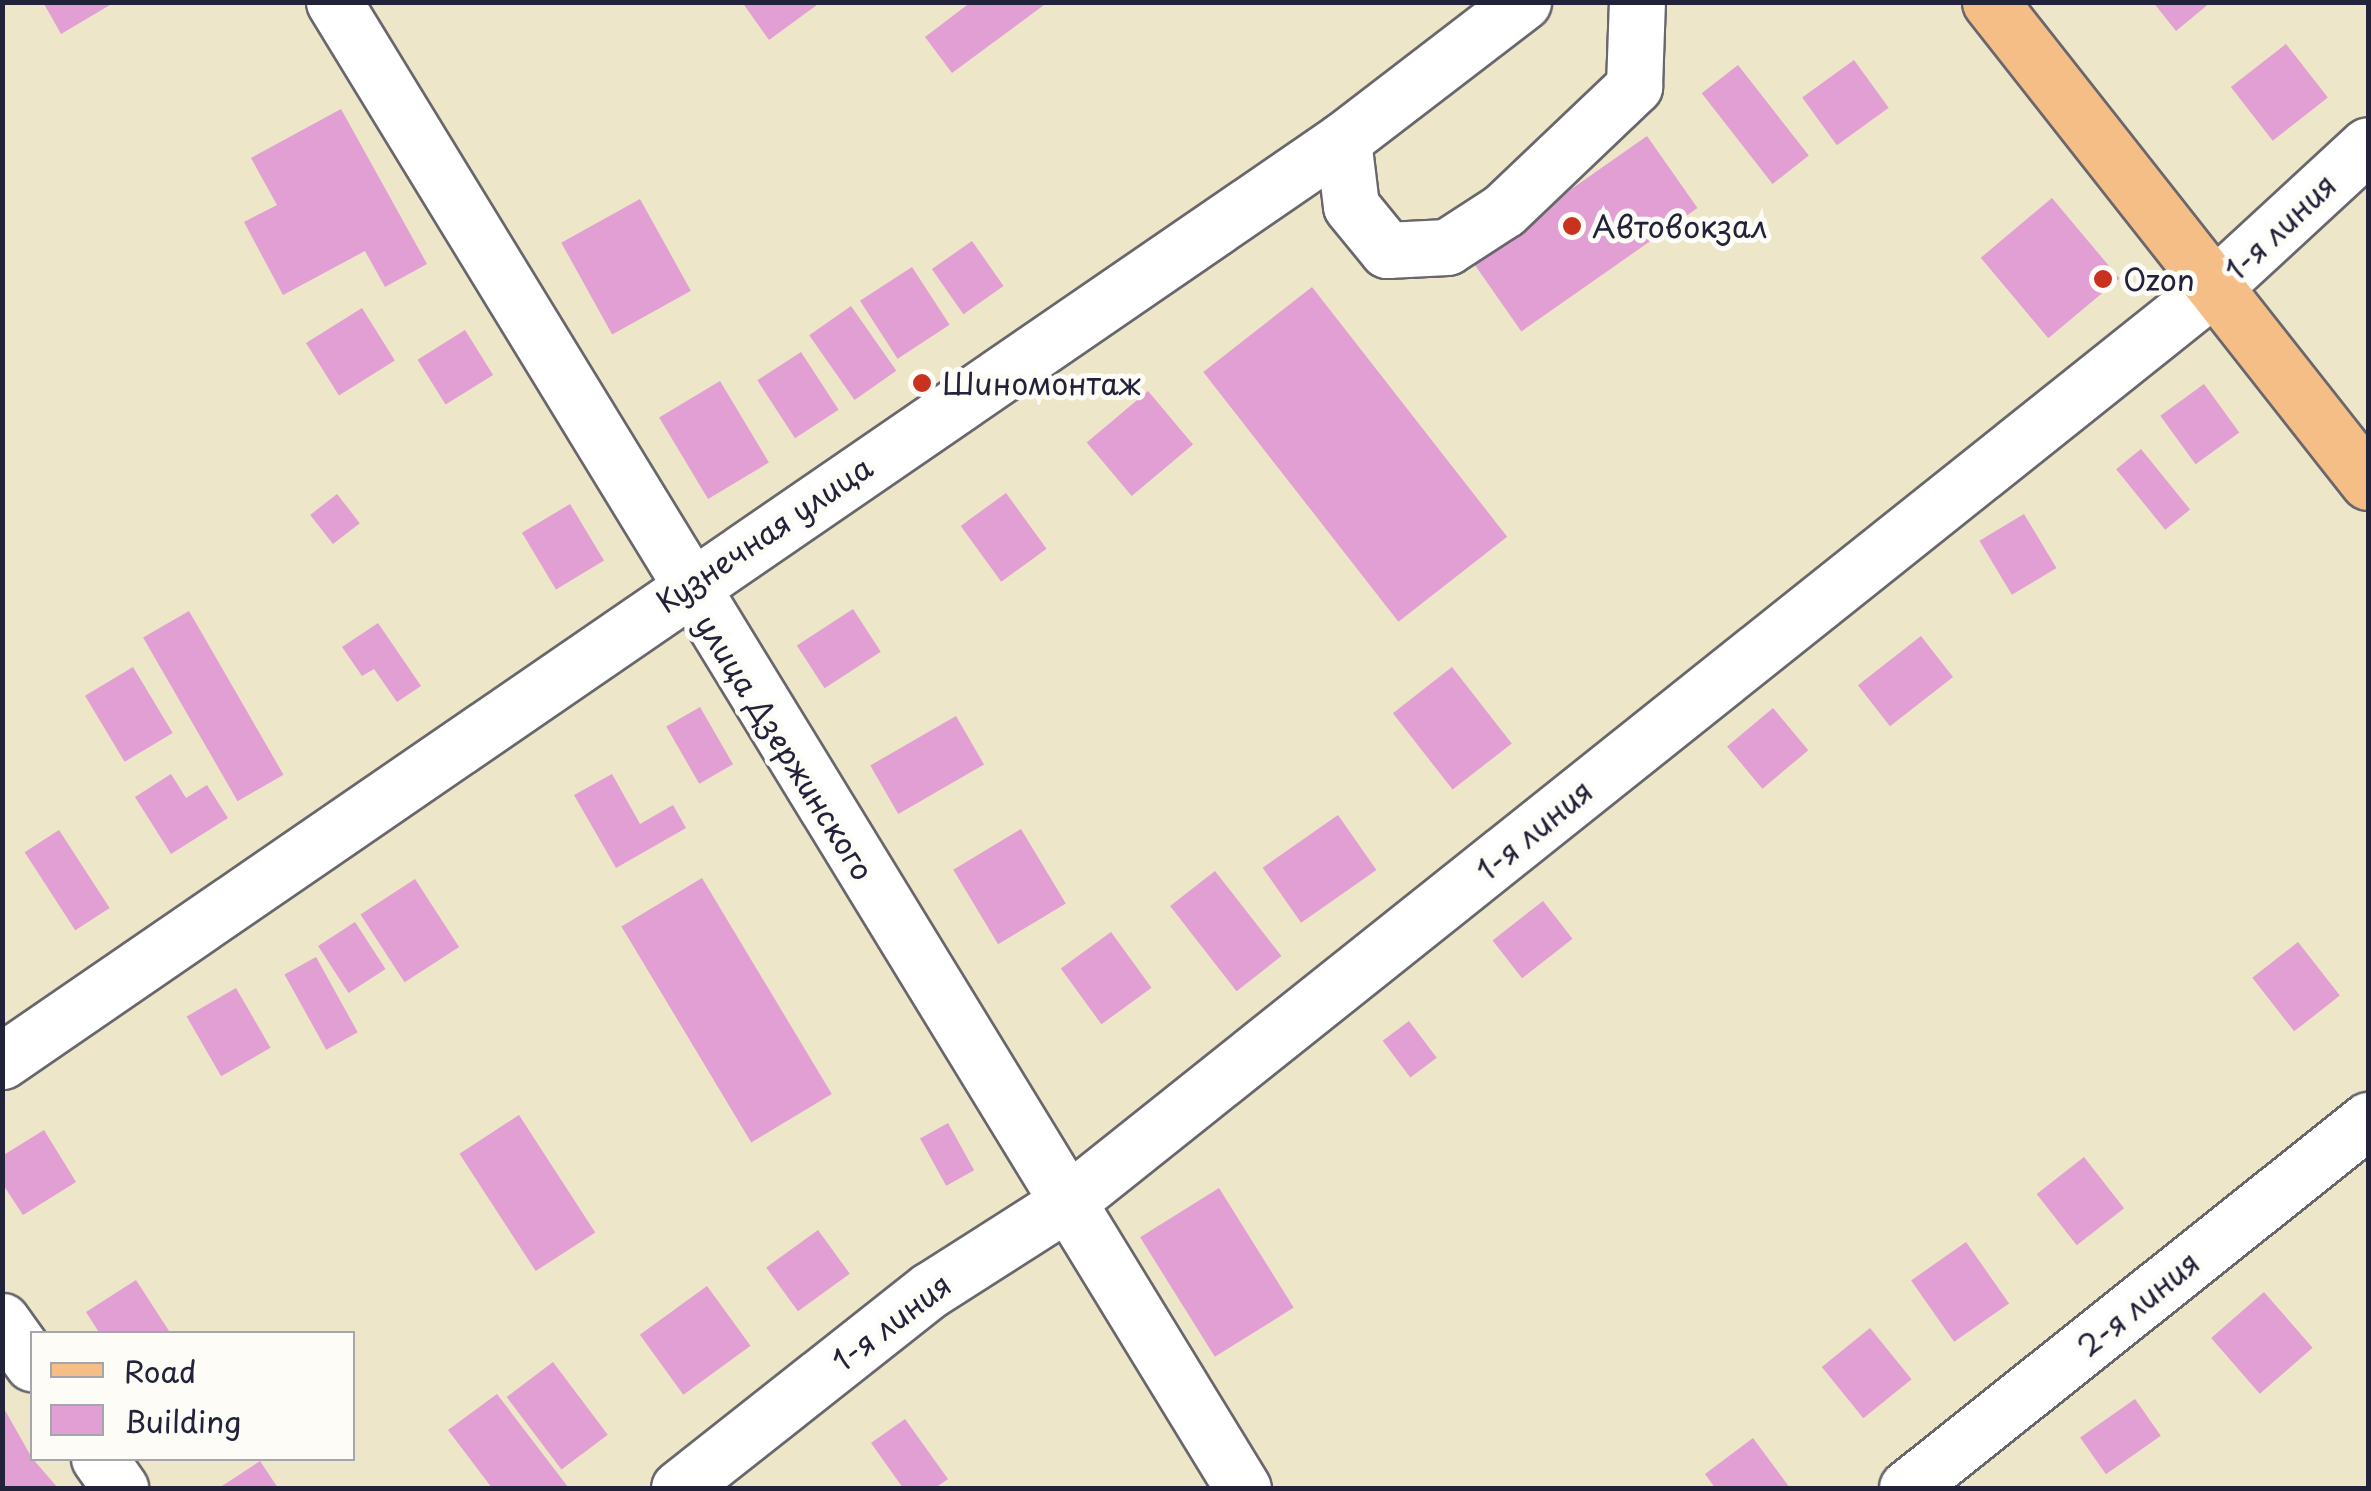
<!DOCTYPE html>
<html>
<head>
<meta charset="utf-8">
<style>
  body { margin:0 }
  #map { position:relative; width:2371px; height:1491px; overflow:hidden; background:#eee6c9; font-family:"Playpen Sans",sans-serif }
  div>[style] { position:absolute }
  .building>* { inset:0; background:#e19fd4; transform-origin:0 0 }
  .roads { filter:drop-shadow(2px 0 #69676d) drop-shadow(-2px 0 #69676d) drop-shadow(0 2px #69676d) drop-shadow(0 -2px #69676d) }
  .minor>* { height:55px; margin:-27.5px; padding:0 27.5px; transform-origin:27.5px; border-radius:27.5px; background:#fff }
  .major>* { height:55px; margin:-27.5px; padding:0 27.5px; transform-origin:27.5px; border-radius:27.5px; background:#f6be87 }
  .dots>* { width:28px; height:28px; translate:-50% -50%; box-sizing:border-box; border:5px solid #fdfcf7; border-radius:50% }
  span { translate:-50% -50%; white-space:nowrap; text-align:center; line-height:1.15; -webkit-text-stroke:10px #fdfcf7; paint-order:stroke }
  .poi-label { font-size:30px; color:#22223b }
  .left { translate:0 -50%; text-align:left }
  .street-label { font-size:30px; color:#22223b }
  .frame { position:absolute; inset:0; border:5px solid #22223b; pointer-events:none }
  .legend { position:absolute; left:30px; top:1331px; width:325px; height:130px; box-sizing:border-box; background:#fdfcf7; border:2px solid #a5a5ac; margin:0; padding:12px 18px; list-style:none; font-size:30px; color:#22223b }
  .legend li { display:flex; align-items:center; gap:20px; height:50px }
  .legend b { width:50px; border:2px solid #a5a5ac }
</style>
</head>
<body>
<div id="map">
  <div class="building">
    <div style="clip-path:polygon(43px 2px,115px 2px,61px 34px)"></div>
    <div style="clip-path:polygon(742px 2px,821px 2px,769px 40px)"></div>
    <div style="clip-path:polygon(971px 2px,1048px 2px,952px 73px,925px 37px)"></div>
    <div style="clip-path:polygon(2153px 2px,2211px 2px,2176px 31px)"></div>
    <div style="left:2286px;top:44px;width:68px;height:70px;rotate:52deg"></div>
    <div style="left:1854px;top:60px;width:59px;height:64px;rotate:54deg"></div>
    <div style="left:1738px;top:65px;width:115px;height:46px;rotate:52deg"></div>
    <div style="clip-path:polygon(341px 109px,427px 264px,385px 287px,365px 251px,283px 295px,244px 222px,277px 205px,251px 158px)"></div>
    <div style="left:1647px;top:136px;width:88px;height:215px;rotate:55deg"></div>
    <div style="left:2052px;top:198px;width:105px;height:93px;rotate:50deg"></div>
    <div style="left:640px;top:199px;width:105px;height:90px;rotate:61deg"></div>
    <div style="left:972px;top:241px;width:55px;height:49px;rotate:55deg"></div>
    <div style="left:912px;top:267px;width:69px;height:62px;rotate:57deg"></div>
    <div style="left:1312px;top:287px;width:317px;height:138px;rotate:52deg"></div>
    <div style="left:851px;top:306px;width:79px;height:51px;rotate:55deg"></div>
    <div style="left:362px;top:308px;width:62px;height:66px;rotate:58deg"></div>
    <div style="left:465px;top:330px;width:53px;height:56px;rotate:58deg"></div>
    <div style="left:801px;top:352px;width:69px;height:52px;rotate:57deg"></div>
    <div style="left:720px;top:381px;width:95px;height:71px;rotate:59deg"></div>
    <div style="left:2204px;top:384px;width:60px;height:54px;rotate:54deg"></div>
    <div style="left:1148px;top:391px;width:70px;height:80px;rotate:50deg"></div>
    <div style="left:2141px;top:449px;width:78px;height:32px;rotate:51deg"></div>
    <div style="left:1006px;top:493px;width:69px;height:56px;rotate:54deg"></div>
    <div style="left:337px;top:494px;width:37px;height:34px;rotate:52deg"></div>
    <div style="left:570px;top:504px;width:66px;height:56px;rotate:59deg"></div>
    <div style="left:2024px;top:514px;width:63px;height:52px;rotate:59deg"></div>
    <div style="left:853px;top:609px;width:51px;height:67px;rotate:57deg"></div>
    <div style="left:189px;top:611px;width:189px;height:53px;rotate:60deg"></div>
    <div style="clip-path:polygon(378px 623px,421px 686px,397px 702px,374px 669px,362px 676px,342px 647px)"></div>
    <div style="left:1921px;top:636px;width:52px;height:80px;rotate:52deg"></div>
    <div style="left:133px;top:667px;width:77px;height:56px;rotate:59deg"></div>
    <div style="left:1452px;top:667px;width:97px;height:75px;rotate:52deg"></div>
    <div style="left:700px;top:707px;width:66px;height:39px;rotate:60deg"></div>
    <div style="left:1773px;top:708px;width:55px;height:60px;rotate:50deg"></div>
    <div style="left:956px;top:716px;width:56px;height:99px;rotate:60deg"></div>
    <div style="clip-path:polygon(171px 774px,186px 798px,207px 785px,228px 818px,171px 854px,135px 797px)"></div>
    <div style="clip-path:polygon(612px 774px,640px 824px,673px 805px,686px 828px,616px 868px,574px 795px)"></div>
    <div style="left:1338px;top:815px;width:67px;height:92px;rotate:55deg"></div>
    <div style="left:1021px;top:829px;width:87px;height:79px;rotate:59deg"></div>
    <div style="left:59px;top:830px;width:93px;height:41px;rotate:57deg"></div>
    <div style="left:1215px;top:871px;width:108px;height:57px;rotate:52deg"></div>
    <div style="left:702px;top:878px;width:252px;height:94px;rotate:59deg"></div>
    <div style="left:415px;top:879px;width:81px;height:65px;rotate:57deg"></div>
    <div style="left:1543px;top:901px;width:48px;height:64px;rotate:52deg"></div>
    <div style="left:355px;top:922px;width:56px;height:44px;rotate:57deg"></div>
    <div style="left:1111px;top:932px;width:69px;height:62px;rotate:54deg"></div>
    <div style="left:2298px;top:942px;width:68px;height:58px;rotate:52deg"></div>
    <div style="left:316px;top:957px;width:86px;height:36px;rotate:61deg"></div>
    <div style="left:236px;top:988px;width:69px;height:57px;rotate:60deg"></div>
    <div style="left:1409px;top:1021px;width:46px;height:33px;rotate:53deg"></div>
    <div style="left:519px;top:1115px;width:140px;height:71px;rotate:57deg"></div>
    <div style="left:948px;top:1123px;width:54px;height:32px;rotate:61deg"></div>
    <div style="clip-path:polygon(44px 1130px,76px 1182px,23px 1215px,2px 1183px,2px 1156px)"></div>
    <div style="left:2084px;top:1157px;width:65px;height:60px;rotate:52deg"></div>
    <div style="left:1219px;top:1188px;width:141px;height:93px;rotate:58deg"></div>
    <div style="left:818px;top:1230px;width:54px;height:64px;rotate:54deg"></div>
    <div style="left:1966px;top:1242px;width:75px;height:67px;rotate:55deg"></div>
    <div style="clip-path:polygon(136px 1280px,169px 1331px,100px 1334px,86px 1312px)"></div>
    <div style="left:707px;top:1286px;width:74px;height:83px;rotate:54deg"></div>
    <div style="left:2264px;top:1292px;width:74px;height:70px;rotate:49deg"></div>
    <div style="left:1870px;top:1328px;width:66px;height:62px;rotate:51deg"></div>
    <div style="left:553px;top:1362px;width:91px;height:58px;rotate:53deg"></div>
    <div style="clip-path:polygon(497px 1394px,568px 1487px,566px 1488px,492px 1488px,448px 1430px)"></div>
    <div style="left:2135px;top:1399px;width:45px;height:67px;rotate:55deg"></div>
    <div style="clip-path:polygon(2px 1405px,32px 1458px,58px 1488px,2px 1488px)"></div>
    <div style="clip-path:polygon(905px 1419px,948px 1479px,935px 1488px,903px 1488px,871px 1443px)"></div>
    <div style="clip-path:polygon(1753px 1438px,1790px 1488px,1715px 1488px,1705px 1474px)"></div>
    <div style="clip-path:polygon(260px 1461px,278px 1488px,219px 1488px)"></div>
  </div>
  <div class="roads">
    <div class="minor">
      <div style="left:334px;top:2px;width:1742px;rotate:58.55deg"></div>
      <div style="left:1343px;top:140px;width:66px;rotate:83.1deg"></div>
      <div style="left:1351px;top:206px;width:57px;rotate:50.7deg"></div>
      <div style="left:1387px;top:250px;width:60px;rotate:-2.9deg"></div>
      <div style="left:1447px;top:247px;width:68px;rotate:-33deg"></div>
      <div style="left:1504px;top:210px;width:180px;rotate:-43.6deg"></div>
      <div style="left:1634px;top:86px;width:84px;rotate:-88deg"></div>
      <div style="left:2px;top:1061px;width:1627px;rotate:-34.48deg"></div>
      <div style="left:1343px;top:140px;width:227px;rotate:-37.5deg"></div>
      <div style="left:2px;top:1321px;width:52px;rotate:54.5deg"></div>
      <div style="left:99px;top:1458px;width:37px;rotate:55deg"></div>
      <div style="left:679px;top:1488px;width:320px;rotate:-38.3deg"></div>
      <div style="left:930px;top:1290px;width:160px;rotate:-32.5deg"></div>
      <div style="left:1065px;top:1204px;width:1470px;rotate:-38.59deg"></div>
      <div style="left:2214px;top:287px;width:209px;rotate:-42.7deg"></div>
      <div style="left:1907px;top:1488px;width:590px;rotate:-38.6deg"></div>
    </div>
    <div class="major">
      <div style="left:1990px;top:2px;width:611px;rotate:51.78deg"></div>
    </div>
  </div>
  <div class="dots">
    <div style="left:1572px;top:226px;background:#c8321e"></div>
    <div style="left:2103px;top:279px;background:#c8321e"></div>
    <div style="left:922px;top:383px;background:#c8321e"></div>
  </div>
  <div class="poi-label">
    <span class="left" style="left:1592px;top:226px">Автовокзал</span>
    <span class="left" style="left:2123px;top:279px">Ozon</span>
    <span class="left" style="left:942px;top:383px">Шиномонтаж</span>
  </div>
  <div class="street-label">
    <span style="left:2280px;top:227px;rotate:-43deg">1-я линия</span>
    <span style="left:764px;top:534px;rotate:-34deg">Кузнечная улица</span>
    <span style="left:785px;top:747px;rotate:58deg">улица Дзержинского</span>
    <span style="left:1534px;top:830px;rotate:-39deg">1-я линия</span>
    <span style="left:2138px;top:1304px;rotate:-39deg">2-я линия</span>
    <span style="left:891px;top:1322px;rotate:-37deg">1-я линия</span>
  </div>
  <div class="frame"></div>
  <ul class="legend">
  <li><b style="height:12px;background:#f6be87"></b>Road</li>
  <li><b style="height:28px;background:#e19fd4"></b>Building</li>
  </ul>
</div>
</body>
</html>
